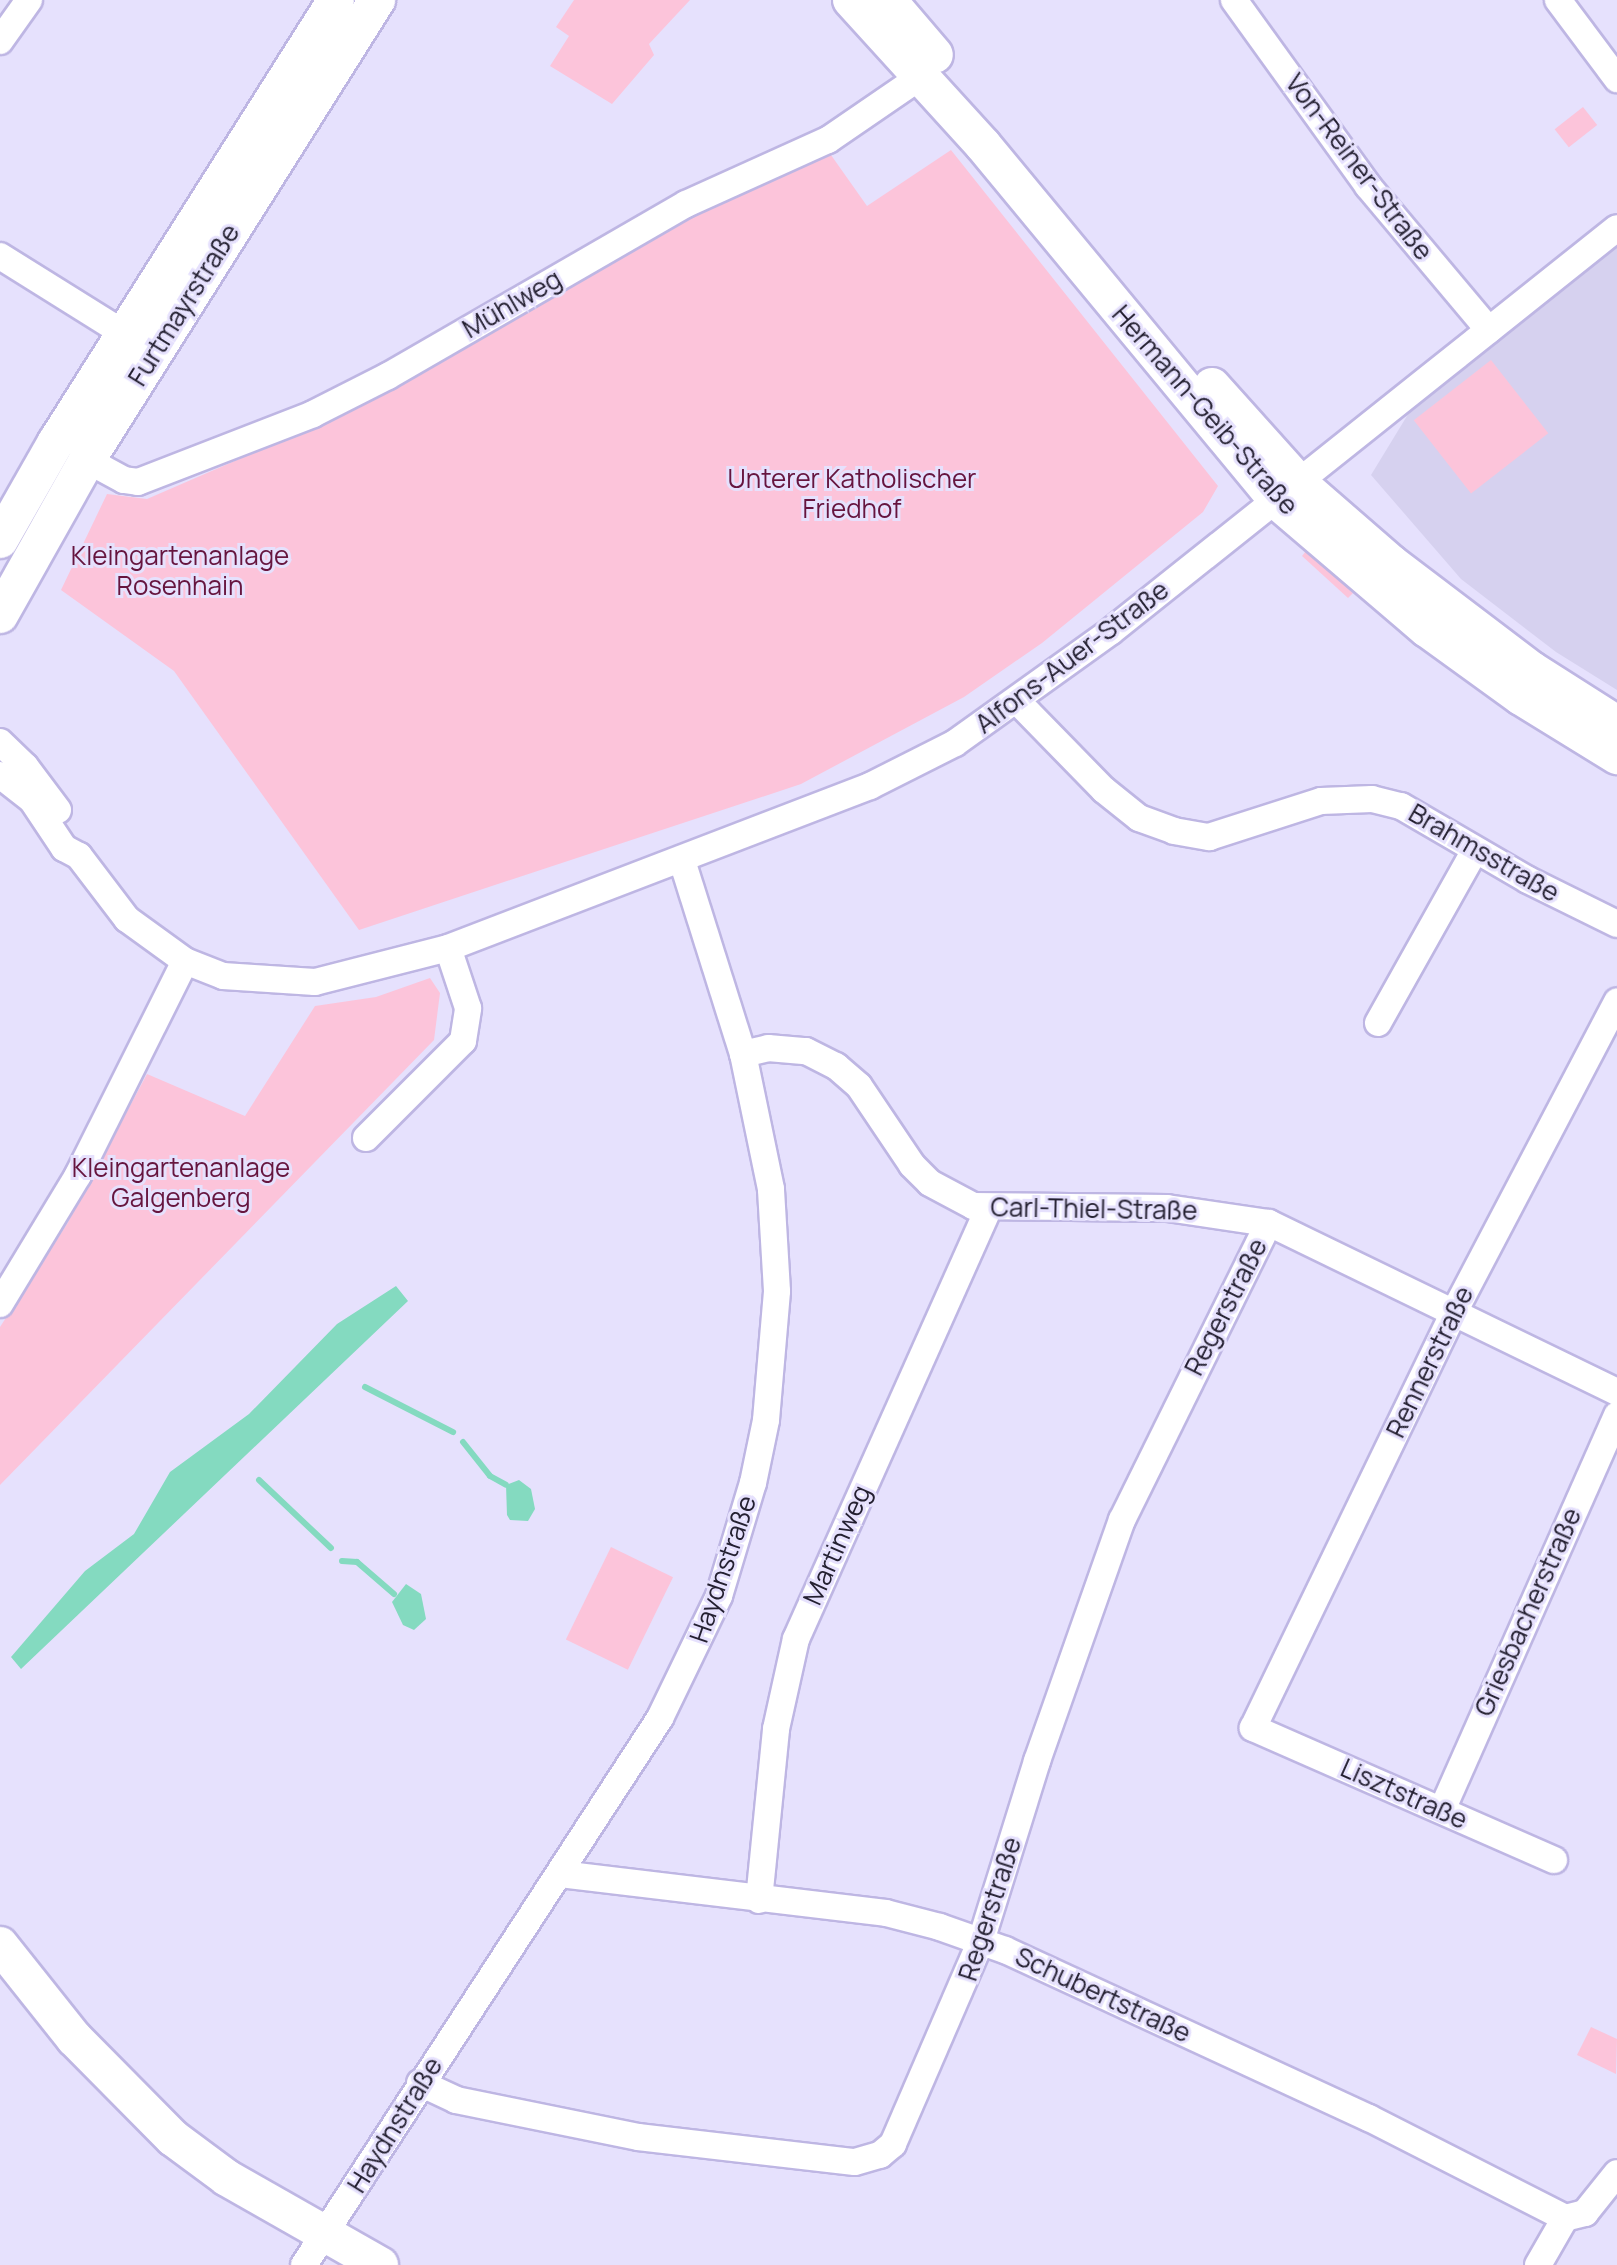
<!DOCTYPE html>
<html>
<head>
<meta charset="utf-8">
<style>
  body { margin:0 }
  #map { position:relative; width:1617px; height:2265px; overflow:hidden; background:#e6e1fd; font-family:Manrope,sans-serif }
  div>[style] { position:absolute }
  .built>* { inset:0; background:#d6d1ef }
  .green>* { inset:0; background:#fcc4da; transform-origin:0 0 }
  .water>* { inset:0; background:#84dac0 }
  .stream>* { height:6px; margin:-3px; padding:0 3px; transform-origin:3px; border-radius:3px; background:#84dac0 }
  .roads { filter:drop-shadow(2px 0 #beb6e3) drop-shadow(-2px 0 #beb6e3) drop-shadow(0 2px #beb6e3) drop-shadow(0 -2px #beb6e3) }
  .street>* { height:26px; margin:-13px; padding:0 13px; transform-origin:13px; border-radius:13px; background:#fff }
  .secondary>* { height:36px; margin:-18px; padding:0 18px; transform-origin:18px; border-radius:18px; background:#fff }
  span { translate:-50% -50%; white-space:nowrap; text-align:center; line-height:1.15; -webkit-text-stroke:6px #e6e1fd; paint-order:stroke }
  .street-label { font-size:26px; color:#242031 }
  .park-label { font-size:26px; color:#66153f }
</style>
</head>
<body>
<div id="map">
  <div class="built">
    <div style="clip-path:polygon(1617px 244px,1617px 690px,1556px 652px,1461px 579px,1371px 475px,1410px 411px)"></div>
  </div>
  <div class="green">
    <div style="clip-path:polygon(574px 0,690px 0,649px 44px,654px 55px,612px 104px,550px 66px,569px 36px,556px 27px)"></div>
    <div style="left:1583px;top:107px;width:23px;height:36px;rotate:52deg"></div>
    <div style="clip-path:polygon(951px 150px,1218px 486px,1203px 512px,1042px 643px,964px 697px,801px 784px,359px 930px,174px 671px,61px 590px,107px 494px,147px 499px,276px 443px,352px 407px,695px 213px,831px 155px,867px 206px)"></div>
    <div style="left:1491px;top:360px;width:93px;height:98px;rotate:52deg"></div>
    <div style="clip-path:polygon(1310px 546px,1353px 593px,1348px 598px,1302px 556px)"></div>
    <div style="clip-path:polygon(430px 978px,440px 993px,434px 1040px,0 1485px,0 1327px,67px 1224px,147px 1074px,245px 1116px,315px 1006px,376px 997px)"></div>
    <div style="left:611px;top:1547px;width:69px;height:103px;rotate:26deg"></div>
    <div style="clip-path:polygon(1591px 2027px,1617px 2039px,1616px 2074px,1577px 2055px)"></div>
  </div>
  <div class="water">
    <div style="clip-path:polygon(396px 1286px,408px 1301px,21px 1669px,11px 1657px,85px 1571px,134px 1534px,170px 1472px,249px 1414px,337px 1324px)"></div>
    <div style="clip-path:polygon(519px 1480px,531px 1489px,535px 1509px,528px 1521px,510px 1520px,507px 1515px,506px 1485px)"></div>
    <div style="clip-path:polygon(406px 1584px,421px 1594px,426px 1619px,414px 1630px,403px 1625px,392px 1602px)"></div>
  </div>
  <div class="stream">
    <div style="left:365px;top:1387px;width:99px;rotate:27.1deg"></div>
    <div style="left:463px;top:1442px;width:43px;rotate:51.5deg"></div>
    <div style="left:490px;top:1476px;width:18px;rotate:29deg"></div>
    <div style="left:259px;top:1480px;width:99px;rotate:43.4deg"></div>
    <div style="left:342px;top:1561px;width:15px;rotate:4deg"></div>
    <div style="left:357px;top:1562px;width:49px;rotate:40.9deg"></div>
  </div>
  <div class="roads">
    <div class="street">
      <div style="left:1234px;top:0;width:229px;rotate:54.2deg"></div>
      <div style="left:1368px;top:186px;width:188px;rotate:50deg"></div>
      <div style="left:1558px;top:0;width:99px;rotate:53.2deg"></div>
      <div style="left:0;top:41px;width:50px;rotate:-54.7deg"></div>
      <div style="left:0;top:256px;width:147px;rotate:32deg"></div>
      <div style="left:87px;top:460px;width:42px;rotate:28.4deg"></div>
      <div style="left:124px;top:480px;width:14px;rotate:8deg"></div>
      <div style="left:138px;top:482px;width:188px;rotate:-21.2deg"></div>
      <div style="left:313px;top:414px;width:84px;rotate:-26.9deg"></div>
      <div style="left:388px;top:376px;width:344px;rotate:-30deg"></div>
      <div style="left:686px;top:204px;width:156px;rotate:-24.3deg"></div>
      <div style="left:828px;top:140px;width:115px;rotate:-34.4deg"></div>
      <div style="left:1018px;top:702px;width:123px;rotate:45.7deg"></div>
      <div style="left:1104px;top:790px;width:45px;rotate:38.7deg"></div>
      <div style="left:1139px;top:818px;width:37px;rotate:20deg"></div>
      <div style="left:1174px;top:831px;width:36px;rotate:10deg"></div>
      <div style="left:1209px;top:837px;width:118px;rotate:-17.8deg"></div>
      <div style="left:1321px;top:801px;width:51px;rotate:-2.2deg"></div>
      <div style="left:1372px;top:799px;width:30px;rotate:14deg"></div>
      <div style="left:1401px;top:806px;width:147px;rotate:30.2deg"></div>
      <div style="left:1528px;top:880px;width:99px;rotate:26.3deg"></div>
      <div style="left:0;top:742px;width:35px;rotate:44deg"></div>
      <div style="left:25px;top:766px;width:55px;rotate:53.1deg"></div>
      <div style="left:0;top:775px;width:41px;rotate:38deg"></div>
      <div style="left:32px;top:800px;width:58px;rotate:56.3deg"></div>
      <div style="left:64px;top:848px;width:17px;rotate:28deg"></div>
      <div style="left:79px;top:856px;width:79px;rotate:52.7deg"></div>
      <div style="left:127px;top:919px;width:72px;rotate:35.9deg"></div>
      <div style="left:185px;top:961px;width:41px;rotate:21.5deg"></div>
      <div style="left:223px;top:976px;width:92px;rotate:3.7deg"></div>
      <div style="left:315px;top:982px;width:137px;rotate:-14.3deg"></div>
      <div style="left:448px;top:948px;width:452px;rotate:-21deg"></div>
      <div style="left:870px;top:786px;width:95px;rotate:-26.8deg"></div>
      <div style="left:955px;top:743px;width:191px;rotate:-35.6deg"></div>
      <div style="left:1110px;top:632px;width:648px;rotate:-38.55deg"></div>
      <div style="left:1378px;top:1023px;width:198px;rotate:-60.7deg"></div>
      <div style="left:743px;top:1054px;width:26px;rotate:-13deg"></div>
      <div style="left:768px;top:1048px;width:38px;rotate:5deg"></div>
      <div style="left:806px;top:1051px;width:34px;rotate:27deg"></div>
      <div style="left:836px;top:1066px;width:30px;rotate:41deg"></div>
      <div style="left:859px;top:1086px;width:95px;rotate:56.1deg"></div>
      <div style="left:912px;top:1165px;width:25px;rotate:45deg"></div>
      <div style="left:930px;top:1183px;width:49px;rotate:28.1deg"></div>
      <div style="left:973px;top:1206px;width:194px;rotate:0.6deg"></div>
      <div style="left:1167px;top:1208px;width:103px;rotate:8.4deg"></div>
      <div style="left:1269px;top:1223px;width:387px;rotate:25.9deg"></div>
      <div style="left:366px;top:1138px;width:137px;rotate:-45deg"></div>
      <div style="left:463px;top:1041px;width:33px;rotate:-81deg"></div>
      <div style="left:468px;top:1008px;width:63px;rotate:-108.4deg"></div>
      <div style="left:0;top:1304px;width:151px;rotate:-58.8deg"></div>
      <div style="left:78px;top:1175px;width:239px;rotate:-63.4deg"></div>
      <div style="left:1442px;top:1810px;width:432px;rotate:-66.1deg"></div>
      <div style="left:1554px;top:1860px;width:329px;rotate:-156.3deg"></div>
      <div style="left:1253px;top:1728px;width:460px;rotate:-64.2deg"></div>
      <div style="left:1453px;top:1314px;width:353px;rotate:-62.3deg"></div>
      <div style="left:560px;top:1874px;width:328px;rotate:6.8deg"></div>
      <div style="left:886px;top:1913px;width:56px;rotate:14.5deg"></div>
      <div style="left:940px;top:1927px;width:69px;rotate:19.5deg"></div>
      <div style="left:1005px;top:1950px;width:401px;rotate:24.8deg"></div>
      <div style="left:1369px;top:2118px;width:220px;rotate:27deg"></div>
      <div style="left:759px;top:1900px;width:172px;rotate:-84.3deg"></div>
      <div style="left:776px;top:1729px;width:92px;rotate:-77.5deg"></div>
      <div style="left:796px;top:1639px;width:470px;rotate:-65.9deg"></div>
      <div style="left:420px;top:2083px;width:40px;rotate:25deg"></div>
      <div style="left:456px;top:2100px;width:186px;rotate:11.5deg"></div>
      <div style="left:638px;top:2137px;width:218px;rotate:6.6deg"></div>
      <div style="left:855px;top:2162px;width:26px;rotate:-16deg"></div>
      <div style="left:880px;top:2155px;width:17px;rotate:-40deg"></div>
      <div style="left:893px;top:2144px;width:221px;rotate:-66.6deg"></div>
      <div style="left:981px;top:1941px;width:189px;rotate:-72.7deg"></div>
      <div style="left:1037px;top:1761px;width:256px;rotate:-70.6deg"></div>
      <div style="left:1122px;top:1520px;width:331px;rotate:-63.7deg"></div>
      <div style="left:304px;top:2265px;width:653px;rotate:-56.94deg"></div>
      <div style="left:660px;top:1718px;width:136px;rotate:-64.2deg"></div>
      <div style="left:719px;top:1596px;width:118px;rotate:-73.3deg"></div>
      <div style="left:753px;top:1483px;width:64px;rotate:-78.3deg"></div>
      <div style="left:766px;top:1420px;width:129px;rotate:-85.1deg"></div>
      <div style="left:777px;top:1291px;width:102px;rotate:-93.4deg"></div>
      <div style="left:771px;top:1189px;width:138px;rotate:-101.7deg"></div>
      <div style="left:743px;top:1054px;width:202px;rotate:-107.5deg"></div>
      <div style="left:1538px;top:2265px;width:54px;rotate:-60.1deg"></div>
      <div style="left:1565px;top:2218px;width:21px;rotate:-14deg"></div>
      <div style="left:1585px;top:2213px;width:51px;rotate:-51.3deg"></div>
    </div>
    <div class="secondary">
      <div style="left:851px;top:0;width:196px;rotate:47.7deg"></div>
      <div style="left:983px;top:145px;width:462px;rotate:50.4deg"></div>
      <div style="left:1277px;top:501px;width:197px;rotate:40.5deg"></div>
      <div style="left:1427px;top:629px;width:116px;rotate:35.9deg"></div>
      <div style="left:1521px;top:697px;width:113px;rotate:31.6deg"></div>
      <div style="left:888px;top:0;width:72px;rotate:49.5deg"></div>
      <div style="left:1212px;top:386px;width:130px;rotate:48.1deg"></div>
      <div style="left:1299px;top:483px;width:122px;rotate:41deg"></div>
      <div style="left:1391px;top:563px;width:177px;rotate:37.2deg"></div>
      <div style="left:1532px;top:670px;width:101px;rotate:32.4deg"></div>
      <div style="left:0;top:540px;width:113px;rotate:-60.3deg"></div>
      <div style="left:56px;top:442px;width:523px;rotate:-57.65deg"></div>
      <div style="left:0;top:615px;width:178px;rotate:-60.7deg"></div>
      <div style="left:87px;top:460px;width:544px;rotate:-57.77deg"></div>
      <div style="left:0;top:1945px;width:119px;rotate:51.5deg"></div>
      <div style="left:74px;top:2038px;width:141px;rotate:45.3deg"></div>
      <div style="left:173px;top:2138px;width:67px;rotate:36.5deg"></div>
      <div style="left:227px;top:2178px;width:176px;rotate:29.6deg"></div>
    </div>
  </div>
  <div class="street-label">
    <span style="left:1359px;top:167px;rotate:53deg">Von-Reiner-Straße</span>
    <span style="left:512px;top:304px;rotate:-30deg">Mühlweg</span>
    <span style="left:184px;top:305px;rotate:-58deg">Furtmayrstraße</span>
    <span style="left:1205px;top:410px;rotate:49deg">Hermann-Geib-Straße</span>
    <span style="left:1072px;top:657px;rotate:-37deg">Alfons-Auer-Straße</span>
    <span style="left:1484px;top:853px;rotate:30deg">Brahmsstraße</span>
    <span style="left:1094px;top:1209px;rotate:1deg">Carl-Thiel-Straße</span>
    <span style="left:1226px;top:1307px;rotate:-63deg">Regerstraße</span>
    <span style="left:1430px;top:1362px;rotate:-64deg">Rennerstraße</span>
    <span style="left:837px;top:1545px;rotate:-66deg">Martinweg</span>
    <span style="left:723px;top:1569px;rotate:-71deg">Haydnstraße</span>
    <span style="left:1528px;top:1612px;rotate:-66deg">Griesbacherstraße</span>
    <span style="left:1404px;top:1794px;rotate:24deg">Lisztstraße</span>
    <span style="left:990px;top:1909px;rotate:-72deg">Regerstraße</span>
    <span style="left:1103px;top:1995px;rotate:25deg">Schubertstraße</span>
    <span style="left:395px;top:2125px;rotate:-58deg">Haydnstraße</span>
  </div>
  <div class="park-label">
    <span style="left:852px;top:494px">Unterer Katholischer<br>Friedhof</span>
    <span style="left:180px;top:571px">Kleingartenanlage<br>Rosenhain</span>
    <span style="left:181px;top:1183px">Kleingartenanlage<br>Galgenberg</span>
  </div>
</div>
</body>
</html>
